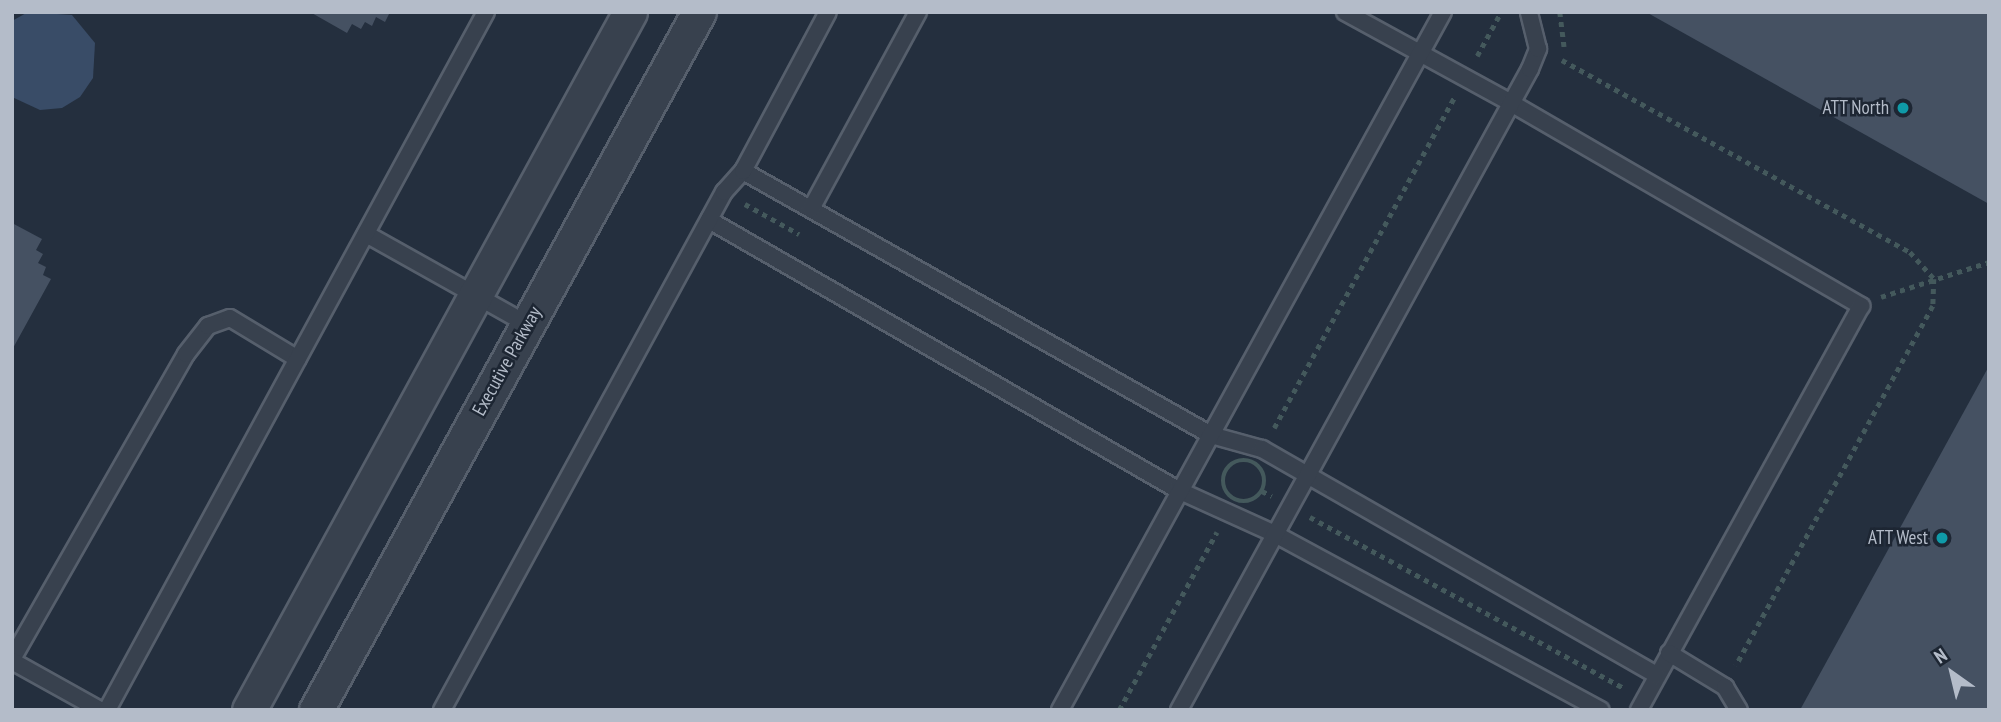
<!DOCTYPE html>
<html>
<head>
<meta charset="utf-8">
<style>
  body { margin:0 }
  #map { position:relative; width:2001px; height:722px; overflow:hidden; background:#242f3e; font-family:"PT Sans Narrow",sans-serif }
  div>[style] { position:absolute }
  .water>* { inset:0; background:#394c67 }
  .building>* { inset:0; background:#455162 }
  .path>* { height:4.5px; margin-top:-2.25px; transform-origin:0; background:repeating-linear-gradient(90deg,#44595c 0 5px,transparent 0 10px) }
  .path>.ring { margin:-2.25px; padding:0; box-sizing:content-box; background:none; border:4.5px solid #44595c; border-radius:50% }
  .roads { filter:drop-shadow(2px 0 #565f6c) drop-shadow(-2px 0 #565f6c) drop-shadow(0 2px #565f6c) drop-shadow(0 -2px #565f6c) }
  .service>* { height:16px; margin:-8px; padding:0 8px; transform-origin:8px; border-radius:8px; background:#38414e }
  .minor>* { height:33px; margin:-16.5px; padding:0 16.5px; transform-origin:16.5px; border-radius:16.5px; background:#38414e }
  .dots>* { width:19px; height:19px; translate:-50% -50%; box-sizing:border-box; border:4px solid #1d2633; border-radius:50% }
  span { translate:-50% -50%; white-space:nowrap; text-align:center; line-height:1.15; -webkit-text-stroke:5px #1d2633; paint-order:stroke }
  .poi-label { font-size:19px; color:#b4bcc9 }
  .right { translate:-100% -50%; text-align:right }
  .street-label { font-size:19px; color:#b4bcc9 }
  .frame { position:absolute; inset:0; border:14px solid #b4bcc9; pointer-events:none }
  .north { position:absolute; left:1917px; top:638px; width:70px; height:70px; -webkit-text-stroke:5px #1d2633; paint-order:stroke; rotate:326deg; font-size:19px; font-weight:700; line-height:28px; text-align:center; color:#b4bcc9 }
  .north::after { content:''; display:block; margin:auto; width:24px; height:32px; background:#b4bcc9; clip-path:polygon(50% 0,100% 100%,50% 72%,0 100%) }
</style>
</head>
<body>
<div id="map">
  <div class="water">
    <div style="clip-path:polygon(28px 12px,72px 15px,95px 43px,93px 78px,80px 97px,62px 108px,40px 110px,12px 97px,12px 21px)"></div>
  </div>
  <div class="building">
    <div style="clip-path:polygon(310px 12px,390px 12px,385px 22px,376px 17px,372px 26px,365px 22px,361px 29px,352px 24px,347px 33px)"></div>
    <div style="clip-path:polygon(1646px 12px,1989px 12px,1989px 204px)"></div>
    <div style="clip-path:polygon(12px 223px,42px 239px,36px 250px,43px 254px,38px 263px,46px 267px,43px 275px,51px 279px,12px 350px)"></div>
    <div style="clip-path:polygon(1989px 366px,1989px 710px,1800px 710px)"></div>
  </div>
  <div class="path">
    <div style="left:1560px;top:12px;width:35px;rotate:83deg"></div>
    <div style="left:1477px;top:56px;width:50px;rotate:-61.4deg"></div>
    <div style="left:1562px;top:60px;width:397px;rotate:28.9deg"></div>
    <div style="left:1910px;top:252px;width:36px;rotate:48deg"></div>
    <div style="left:1934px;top:279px;width:27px;rotate:92deg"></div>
    <div style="left:1933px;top:306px;width:410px;rotate:118.7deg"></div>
    <div style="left:745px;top:204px;width:62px;rotate:29.1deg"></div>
    <div style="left:1881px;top:297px;width:114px;rotate:-18deg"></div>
    <div style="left:1274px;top:428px;width:376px;rotate:-61.4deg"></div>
    <div class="ring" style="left:1223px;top:460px;width:37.5px;height:37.5px"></div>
    <div style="left:1262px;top:491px;width:11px;rotate:27deg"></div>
    <div style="left:1310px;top:517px;width:359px;rotate:28.6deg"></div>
    <div style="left:1119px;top:710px;width:203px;rotate:-61.2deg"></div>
  </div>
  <div class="roads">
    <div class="service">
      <div style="left:1345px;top:12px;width:189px;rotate:28.7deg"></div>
      <div style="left:1511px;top:103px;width:405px;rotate:30.1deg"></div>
      <div style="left:1861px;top:306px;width:461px;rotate:118.8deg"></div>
      <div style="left:743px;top:171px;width:537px;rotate:29.43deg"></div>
      <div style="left:1211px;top:435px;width:53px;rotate:15.4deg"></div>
      <div style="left:1262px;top:449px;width:455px;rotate:29.8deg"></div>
      <div style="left:811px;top:209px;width:224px;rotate:-61.5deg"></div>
      <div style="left:709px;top:220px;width:541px;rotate:29.93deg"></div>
      <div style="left:1178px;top:490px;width:107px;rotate:24.4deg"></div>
      <div style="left:1275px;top:534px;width:370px;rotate:28.4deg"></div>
      <div style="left:366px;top:234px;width:184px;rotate:29.2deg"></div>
      <div style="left:1669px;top:653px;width:66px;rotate:31.3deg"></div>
      <div style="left:1725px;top:687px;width:27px;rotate:59deg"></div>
      <div style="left:12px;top:659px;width:351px;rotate:-60.3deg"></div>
      <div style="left:186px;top:354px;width:36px;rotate:-52deg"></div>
      <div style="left:208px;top:326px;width:23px;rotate:-20deg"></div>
      <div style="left:230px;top:318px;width:79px;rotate:31.1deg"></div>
      <div style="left:12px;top:661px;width:101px;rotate:29.1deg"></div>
      <div style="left:107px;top:710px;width:794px;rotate:-61.5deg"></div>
      <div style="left:442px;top:710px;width:590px;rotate:-61.44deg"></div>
      <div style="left:724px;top:192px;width:28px;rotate:-48deg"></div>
      <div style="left:743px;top:171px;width:180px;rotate:-61.9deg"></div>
      <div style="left:1060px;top:710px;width:796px;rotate:-61.25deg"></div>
      <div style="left:1179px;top:710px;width:731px;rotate:-61.3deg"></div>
      <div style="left:1530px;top:69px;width:22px;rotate:-68deg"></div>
      <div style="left:1538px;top:49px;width:38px;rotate:-104deg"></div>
    </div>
    <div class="minor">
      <div style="left:249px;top:710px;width:795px;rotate:-61.37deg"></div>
      <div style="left:316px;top:710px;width:796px;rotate:-61.25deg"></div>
    </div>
  </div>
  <div class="dots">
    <div style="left:1903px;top:108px;background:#0f9aa8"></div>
    <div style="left:1942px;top:538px;background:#0f9aa8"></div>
  </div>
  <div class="poi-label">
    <span class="right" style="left:1889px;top:108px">ATT North</span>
    <span class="right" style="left:1928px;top:538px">ATT West</span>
  </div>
  <div class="street-label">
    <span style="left:507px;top:361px;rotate:-61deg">Executive Parkway</span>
  </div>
  <div class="frame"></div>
  <div class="north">N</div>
</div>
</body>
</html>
